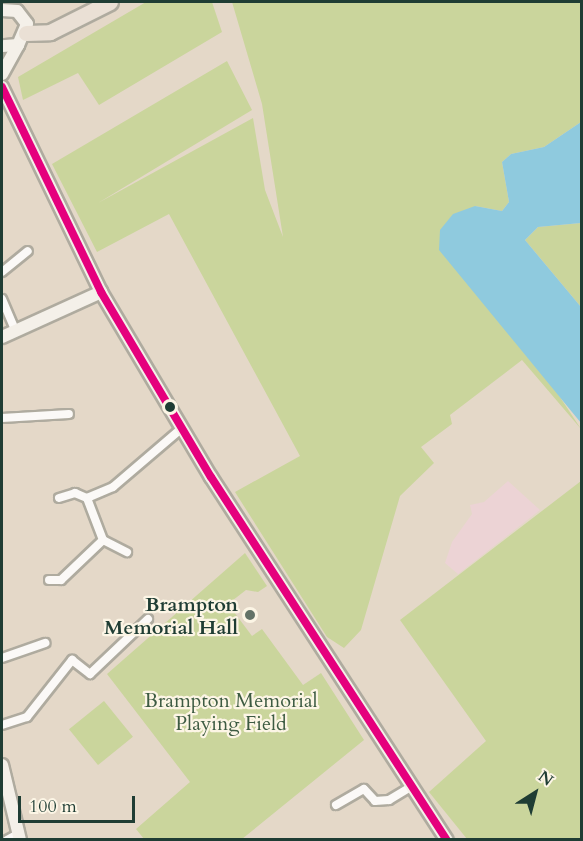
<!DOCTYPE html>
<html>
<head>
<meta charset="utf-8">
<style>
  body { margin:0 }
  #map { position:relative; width:583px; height:841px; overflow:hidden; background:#e4d8c8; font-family:Cardo,serif }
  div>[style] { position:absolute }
  .built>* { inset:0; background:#ecd3d5 }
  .green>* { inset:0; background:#cad59c; transform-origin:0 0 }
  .water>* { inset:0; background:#8fcade }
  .roads { filter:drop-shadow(2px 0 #afab9f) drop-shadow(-2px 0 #afab9f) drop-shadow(0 2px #afab9f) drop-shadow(0 -2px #afab9f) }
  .street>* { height:8px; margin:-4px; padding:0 4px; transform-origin:4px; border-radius:4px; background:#fbf9f7 }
  .secondary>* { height:12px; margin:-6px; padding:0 6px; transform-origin:6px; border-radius:6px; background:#f4f0e9 }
  .highway>* { height:15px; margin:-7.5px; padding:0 7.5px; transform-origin:7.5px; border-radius:7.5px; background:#eae0d5 }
  .bus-1>* { height:8px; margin:-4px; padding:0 4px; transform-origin:4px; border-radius:4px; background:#e5007d }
  .dots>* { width:16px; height:16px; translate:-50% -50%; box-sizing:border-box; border:3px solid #fcf5e5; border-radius:50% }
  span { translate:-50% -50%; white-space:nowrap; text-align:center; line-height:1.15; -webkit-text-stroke:4.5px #fcf5e5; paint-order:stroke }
  .poi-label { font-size:20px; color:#1f3d34; font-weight:700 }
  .right { translate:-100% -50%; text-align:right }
  .park-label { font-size:20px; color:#3d5b42 }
  .frame { position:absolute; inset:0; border:3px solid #1f3d34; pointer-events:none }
  .north { position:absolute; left:505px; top:763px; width:60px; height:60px; -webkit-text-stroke:4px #fcf5e5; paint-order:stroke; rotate:36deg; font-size:16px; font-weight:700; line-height:24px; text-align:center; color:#1f3d34 }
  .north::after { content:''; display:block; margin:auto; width:21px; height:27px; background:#1f3d34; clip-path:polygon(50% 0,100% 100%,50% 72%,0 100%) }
  .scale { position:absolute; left:18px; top:796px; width:117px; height:27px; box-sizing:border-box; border:3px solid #1f3d34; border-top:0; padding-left:8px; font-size:18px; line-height:21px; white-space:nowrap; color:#1f3d34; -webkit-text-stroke:4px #fcf5e5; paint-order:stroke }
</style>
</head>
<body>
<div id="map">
  <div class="built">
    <div style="clip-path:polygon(508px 481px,540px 510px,458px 574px,445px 563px,452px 542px,472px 514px,470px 505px,484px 502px)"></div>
  </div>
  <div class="green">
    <div style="clip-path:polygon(146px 2px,212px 2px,222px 32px,99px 105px,78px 73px,23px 100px,18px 77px)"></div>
    <div style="clip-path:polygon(232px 2px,581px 2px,581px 122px,544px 147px,511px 154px,502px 162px,509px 202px,502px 211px,475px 206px,556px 391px,581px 429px,522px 360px,450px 415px,452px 424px,421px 447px,434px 463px,400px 496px,361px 630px,344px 648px,327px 637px,235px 492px,300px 456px,169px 214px,97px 252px,52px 164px,227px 61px,252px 110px,98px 203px,253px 118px,265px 190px,283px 237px,262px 104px)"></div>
    <div style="clip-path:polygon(581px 223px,581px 307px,525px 240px,538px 227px)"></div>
    <div style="clip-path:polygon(581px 481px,581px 839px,467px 839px,429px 792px,486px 741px,400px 620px)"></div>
    <div style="clip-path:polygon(245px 553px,267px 586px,258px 592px,246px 590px,228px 604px,252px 636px,262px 629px,303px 685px,321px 673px,364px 740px,242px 839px,144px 839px,136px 829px,190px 782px,107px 674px)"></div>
    <div style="left:104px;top:701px;width:46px;height:45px;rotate:51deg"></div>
  </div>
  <div class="water">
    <div style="clip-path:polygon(581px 122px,581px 223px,538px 227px,525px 240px,581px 307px,581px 423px,439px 250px,440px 230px,453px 214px,475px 206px,502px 211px,509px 202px,502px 162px,511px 154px,544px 147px)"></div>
  </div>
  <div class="roads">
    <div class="street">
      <div style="left:2px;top:272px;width:33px;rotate:-39deg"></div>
      <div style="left:2px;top:299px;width:34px;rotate:67deg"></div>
      <div style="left:2px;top:418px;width:67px;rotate:-3.4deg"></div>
      <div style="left:59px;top:498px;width:17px;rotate:-17deg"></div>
      <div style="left:75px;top:493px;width:13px;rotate:23deg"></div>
      <div style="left:103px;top:540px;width:27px;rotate:27deg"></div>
      <div style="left:49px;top:580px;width:12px"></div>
      <div style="left:61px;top:580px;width:58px;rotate:-43.6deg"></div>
      <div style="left:103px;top:540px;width:45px;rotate:-110.9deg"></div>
      <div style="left:87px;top:498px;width:28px;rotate:-23deg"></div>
      <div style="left:113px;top:487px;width:91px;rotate:-40.5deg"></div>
      <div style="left:2px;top:658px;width:46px;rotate:-19.2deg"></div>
      <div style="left:2px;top:725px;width:26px;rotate:-18deg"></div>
      <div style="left:27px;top:717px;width:73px;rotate:-51.7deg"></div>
      <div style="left:72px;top:660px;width:23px;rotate:38deg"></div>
      <div style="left:90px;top:674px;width:80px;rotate:-43.5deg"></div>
      <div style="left:336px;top:805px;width:32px;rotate:-30deg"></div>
      <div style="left:364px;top:789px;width:16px;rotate:47deg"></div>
      <div style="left:375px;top:801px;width:14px;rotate:-4deg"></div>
      <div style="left:389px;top:800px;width:26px;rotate:-31deg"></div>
      <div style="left:7px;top:840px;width:13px;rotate:-29deg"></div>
    </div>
    <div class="secondary">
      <div style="left:2px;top:10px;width:15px;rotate:4deg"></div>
      <div style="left:17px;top:11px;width:16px;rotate:52deg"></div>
      <div style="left:27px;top:24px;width:23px;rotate:113deg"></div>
      <div style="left:18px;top:45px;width:16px;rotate:176deg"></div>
      <div style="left:2px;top:74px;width:33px;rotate:-61deg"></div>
      <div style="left:2px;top:87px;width:228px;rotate:64.2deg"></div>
      <div style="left:101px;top:292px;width:215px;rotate:59.3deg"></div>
      <div style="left:211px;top:477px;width:433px;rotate:57deg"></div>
      <div style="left:2px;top:337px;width:109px;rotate:-24.4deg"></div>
      <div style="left:2px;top:765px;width:77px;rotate:76.5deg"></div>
    </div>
    <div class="highway">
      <div style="left:26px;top:33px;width:24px;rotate:-2deg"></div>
      <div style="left:50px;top:32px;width:67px;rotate:-26.6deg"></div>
    </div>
  </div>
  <div class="bus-1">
    <div style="left:2px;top:87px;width:228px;rotate:64.2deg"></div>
    <div style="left:101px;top:292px;width:215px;rotate:59.3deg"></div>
    <div style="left:211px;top:477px;width:433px;rotate:57deg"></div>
  </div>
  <div class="dots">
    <div style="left:170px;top:407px;background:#1f3d34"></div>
    <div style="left:250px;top:615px;background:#647368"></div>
  </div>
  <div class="poi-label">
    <span class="right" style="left:238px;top:616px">Brampton<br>Memorial Hall</span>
  </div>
  <div class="park-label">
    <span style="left:231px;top:712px">Brampton Memorial<br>Playing Field</span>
  </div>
  <div class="frame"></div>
  <div class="north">N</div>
  <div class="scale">100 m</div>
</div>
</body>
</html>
